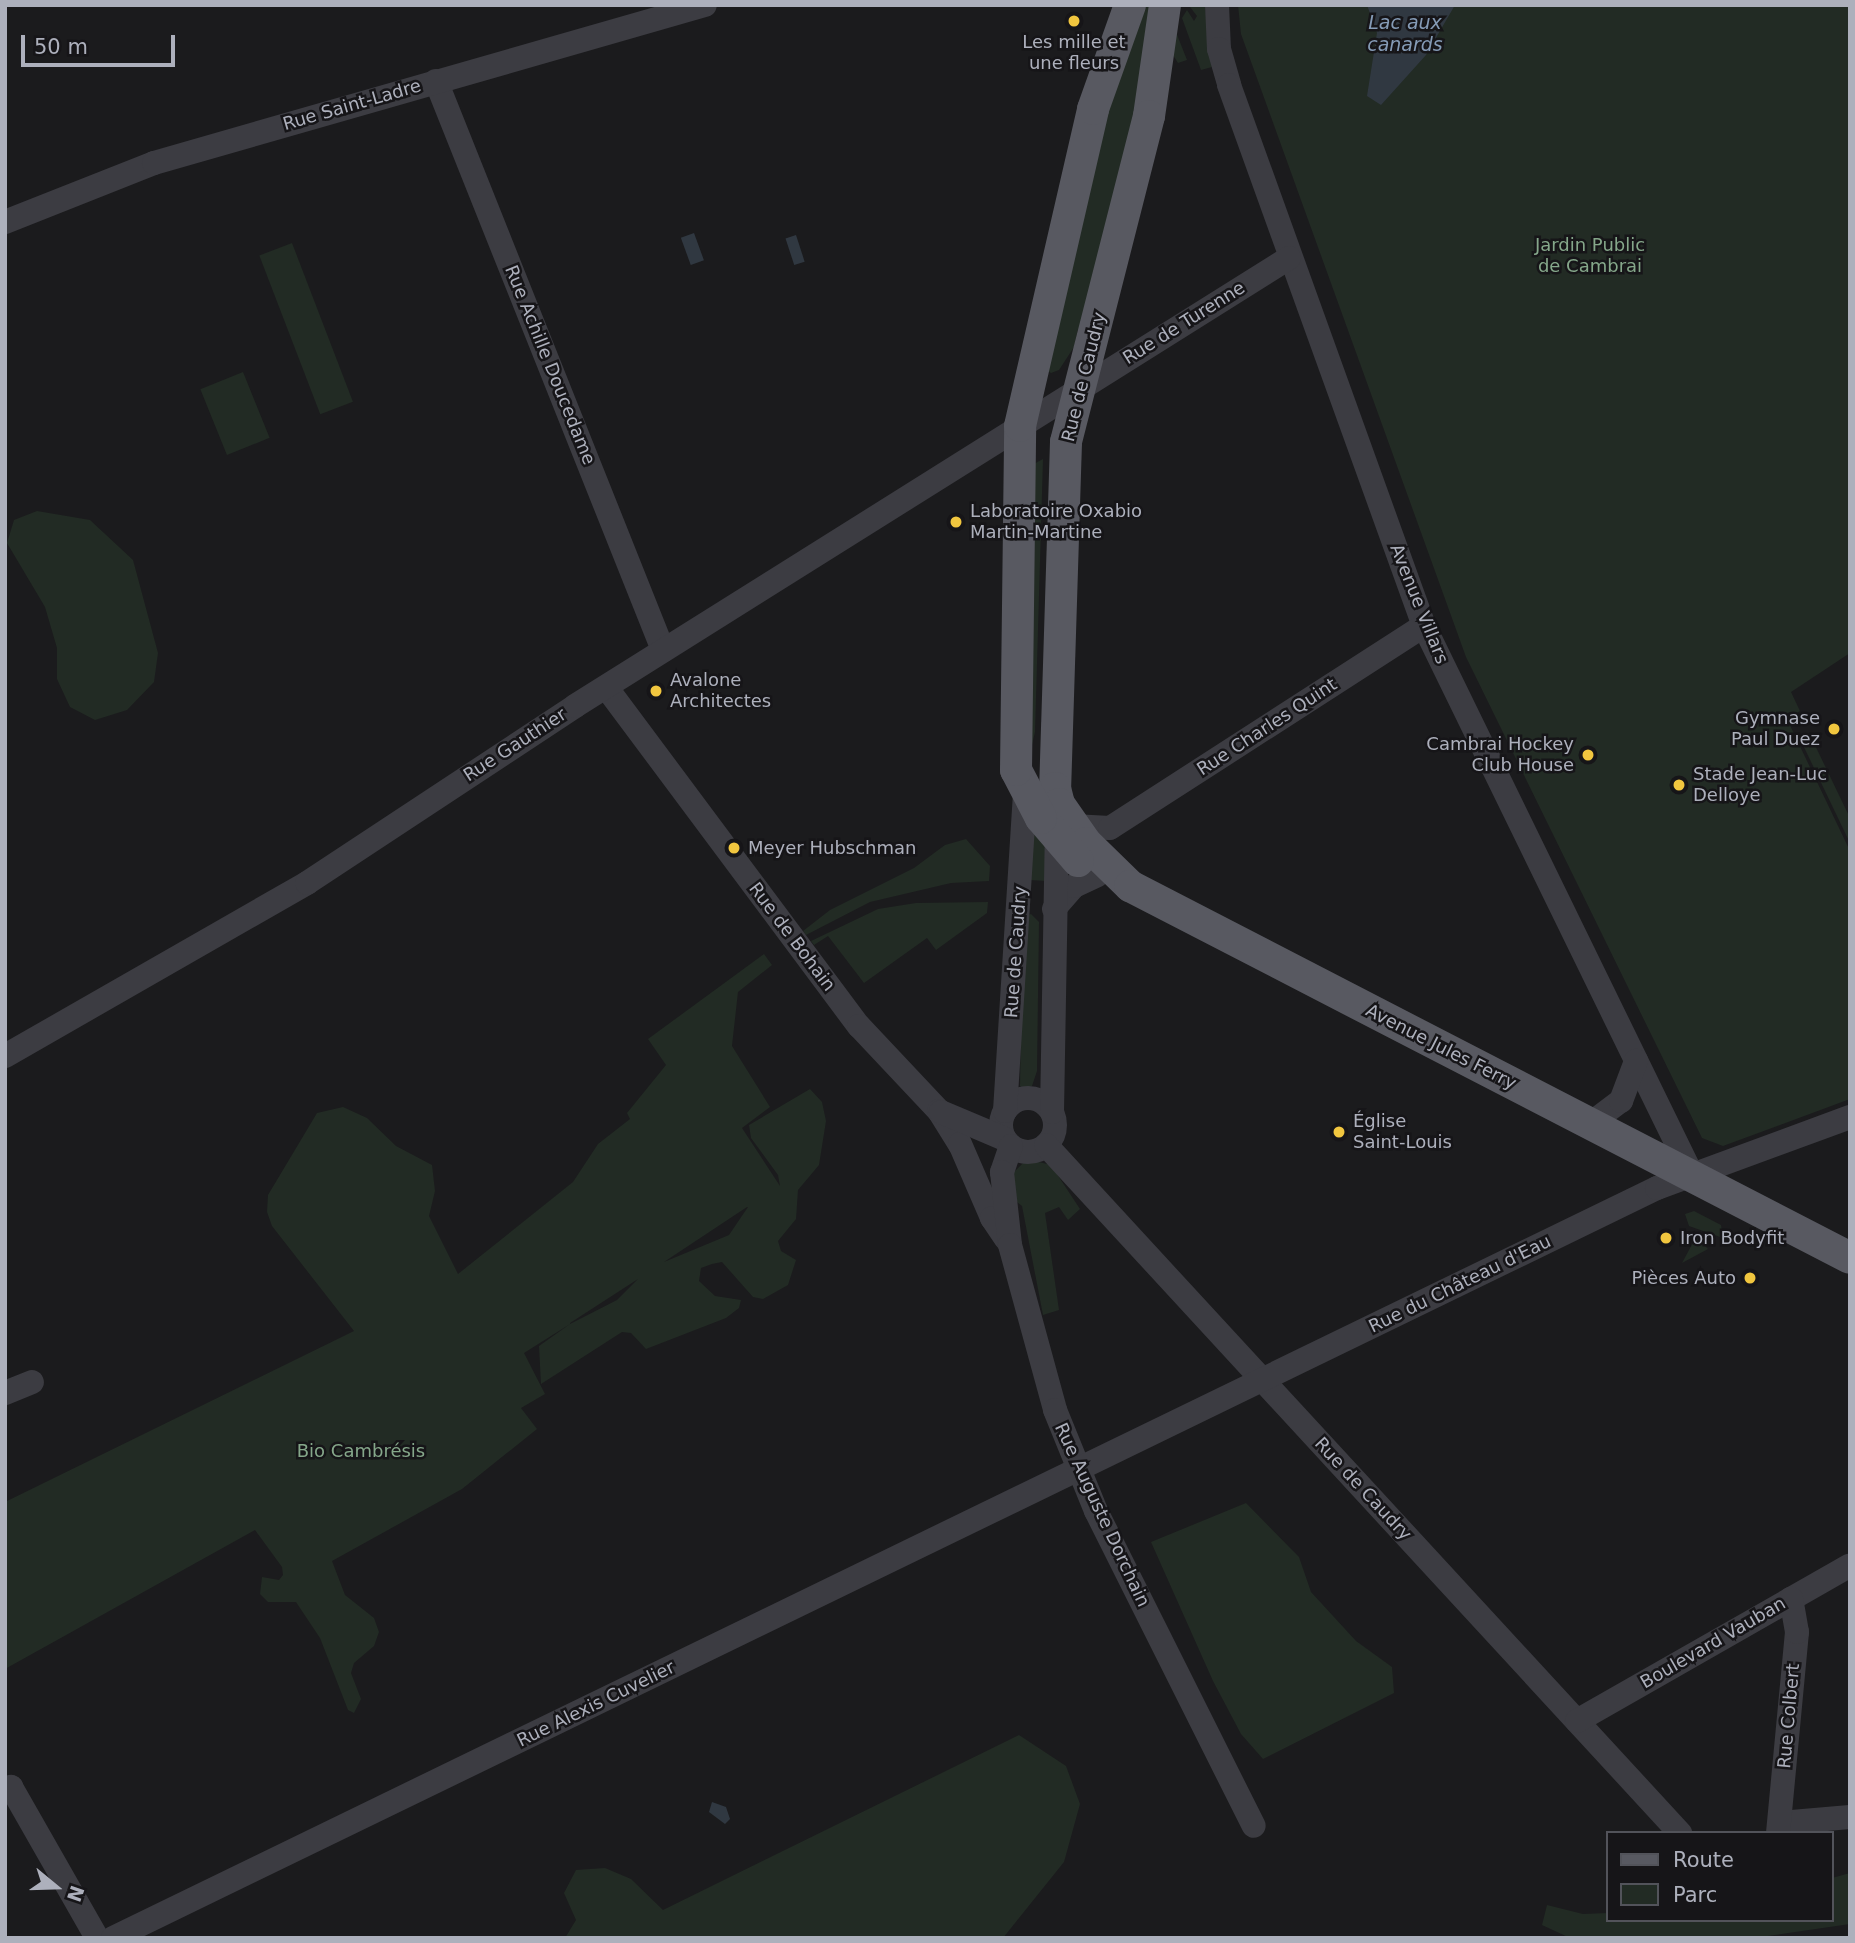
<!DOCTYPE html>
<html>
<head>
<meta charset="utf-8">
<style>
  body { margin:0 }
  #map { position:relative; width:1855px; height:1943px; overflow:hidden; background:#1b1b1d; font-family:"DejaVu Sans",sans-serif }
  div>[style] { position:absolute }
  .green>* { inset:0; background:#222b24; transform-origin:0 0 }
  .water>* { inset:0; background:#303841; transform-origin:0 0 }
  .minor>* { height:24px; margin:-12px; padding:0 12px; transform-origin:12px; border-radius:12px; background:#3c3c42 }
  .minor>.ring { margin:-12px; padding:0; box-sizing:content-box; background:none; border:24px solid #3c3c42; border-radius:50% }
  .major>* { height:32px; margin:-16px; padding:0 16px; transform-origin:16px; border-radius:16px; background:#585961 }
  .dots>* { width:19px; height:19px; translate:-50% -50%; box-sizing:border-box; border:4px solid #161518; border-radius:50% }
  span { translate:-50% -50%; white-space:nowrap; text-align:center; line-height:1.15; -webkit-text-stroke:5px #161518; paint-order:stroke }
  .poi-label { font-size:18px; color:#adb0bc }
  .left { translate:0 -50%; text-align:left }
  .right { translate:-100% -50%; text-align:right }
  .street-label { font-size:18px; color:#adb0bc }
  .park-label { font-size:18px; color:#85a78a }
  .water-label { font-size:19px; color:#859bb6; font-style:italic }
  .frame { position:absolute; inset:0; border:7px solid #adb0bc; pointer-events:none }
  .legend { position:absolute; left:1606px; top:1831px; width:228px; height:91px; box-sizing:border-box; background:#161518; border:2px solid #52535a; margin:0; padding:9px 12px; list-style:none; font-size:21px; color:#adb0bc }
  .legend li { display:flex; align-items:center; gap:14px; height:35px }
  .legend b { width:35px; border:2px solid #52535a }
  .north { position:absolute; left:21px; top:1852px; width:70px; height:70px; -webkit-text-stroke:5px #161518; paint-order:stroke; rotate:109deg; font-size:19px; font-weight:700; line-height:28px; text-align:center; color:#adb0bc }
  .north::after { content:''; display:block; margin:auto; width:24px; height:32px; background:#adb0bc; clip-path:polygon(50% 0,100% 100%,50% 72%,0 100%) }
  .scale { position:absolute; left:21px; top:35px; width:154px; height:32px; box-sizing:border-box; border:4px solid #adb0bc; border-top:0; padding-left:9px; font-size:21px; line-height:24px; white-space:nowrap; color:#adb0bc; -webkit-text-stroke:5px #161518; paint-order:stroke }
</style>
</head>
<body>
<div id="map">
  <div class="green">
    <div style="clip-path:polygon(1141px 5px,1151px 5px,1142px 86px,1084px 330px,1078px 329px,1074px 347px,1059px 370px,1051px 373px,1044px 368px,1105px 111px)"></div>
    <div style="clip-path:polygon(1205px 5px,1212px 67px,1201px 70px,1182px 18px,1187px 10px,1194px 21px,1197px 16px,1190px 7px)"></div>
    <div style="clip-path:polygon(1238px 5px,1850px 5px,1850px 653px,1791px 692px,1800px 711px,1787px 719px,1850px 851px,1850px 1099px,1723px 1146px,1702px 1138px,1466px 657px,1241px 34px)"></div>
    <div style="clip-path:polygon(1176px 32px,1187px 60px,1178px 63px,1173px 55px)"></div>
    <div style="left:292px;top:243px;width:170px;height:35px;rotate:69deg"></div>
    <div style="left:243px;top:372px;width:71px;height:46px;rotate:68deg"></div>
    <div style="clip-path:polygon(1043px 459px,1035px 732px,1030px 753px,1032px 465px)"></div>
    <div style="clip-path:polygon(37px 511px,90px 520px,133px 560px,158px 653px,154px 682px,127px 710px,95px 720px,70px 707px,57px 679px,57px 648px,45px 607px,7px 543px,14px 520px)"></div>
    <div style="clip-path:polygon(1812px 739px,1850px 818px,1850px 843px,1802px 743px)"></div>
    <div style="clip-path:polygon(1031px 819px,1048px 844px,1047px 881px,1029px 880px)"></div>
    <div style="clip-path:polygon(966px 839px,990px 866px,989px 881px,951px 883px,870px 902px,806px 935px,803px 931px,830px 910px,914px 868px,945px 845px)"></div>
    <div style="clip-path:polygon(988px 902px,987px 913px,936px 950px,927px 938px,864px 983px,828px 936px,814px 945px,811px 941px,878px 909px,916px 903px)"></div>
    <div style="clip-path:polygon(1031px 914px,1039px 922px,1037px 1071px,1032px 1086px,1025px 1089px,1020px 1086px,1023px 917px)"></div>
    <div style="clip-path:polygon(evenodd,764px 954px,772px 965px,738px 992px,732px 1046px,770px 1107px,742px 1128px,780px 1186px,778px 1175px,751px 1138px,749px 1125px,810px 1089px,822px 1102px,826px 1121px,819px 1165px,798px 1190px,796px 1219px,778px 1241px,781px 1251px,796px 1260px,788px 1285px,763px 1299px,753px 1297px,722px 1262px,712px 1264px,701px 1268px,699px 1281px,715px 1296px,741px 1300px,739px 1308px,726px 1318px,646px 1349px,631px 1333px,622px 1332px,541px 1384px,539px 1346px,570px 1324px,524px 1353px,545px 1394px,521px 1408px,537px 1429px,462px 1489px,332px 1561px,345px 1595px,374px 1618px,379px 1632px,374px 1646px,354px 1663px,351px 1673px,361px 1699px,354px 1713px,348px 1710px,320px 1638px,296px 1602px,268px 1602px,260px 1594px,262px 1577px,279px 1580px,283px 1575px,282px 1567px,255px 1530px,5px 1669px,5px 1502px,354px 1331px,272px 1226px,267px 1212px,268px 1195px,317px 1113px,343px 1107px,367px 1118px,396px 1146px,432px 1165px,435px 1191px,429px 1216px,458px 1274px,573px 1182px,598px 1144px,630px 1119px,627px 1113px,666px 1065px,648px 1039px,764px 954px,748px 1207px,729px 1235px,664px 1262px,747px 1207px,748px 1207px,764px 954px,638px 1279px,617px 1300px,570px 1324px,570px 1323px,638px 1279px)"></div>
    <div style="clip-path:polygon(1027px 1159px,1051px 1165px,1080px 1209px,1068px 1220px,1059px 1207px,1045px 1213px,1059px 1310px,1043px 1315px,1022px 1206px,1012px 1198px,1011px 1175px)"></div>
    <div style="clip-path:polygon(1694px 1211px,1721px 1225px,1723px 1238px,1689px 1226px,1685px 1214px)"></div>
    <div style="clip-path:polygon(1696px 1237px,1708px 1249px,1682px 1263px)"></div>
    <div style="clip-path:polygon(1246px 1503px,1299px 1557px,1311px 1592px,1356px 1641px,1392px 1667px,1394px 1693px,1263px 1759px,1241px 1734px,1213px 1681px,1151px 1542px)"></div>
    <div style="clip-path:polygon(1019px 1735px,1066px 1766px,1080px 1804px,1064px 1862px,1003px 1938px,565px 1938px,576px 1920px,564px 1893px,576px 1870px,605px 1868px,631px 1879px,663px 1910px)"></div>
    <div style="clip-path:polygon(1850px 1873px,1850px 1924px,1755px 1938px,1570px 1938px,1542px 1925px,1547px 1905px,1583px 1914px,1608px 1913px,1608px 1920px,1832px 1920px,1832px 1878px)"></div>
  </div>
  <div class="water">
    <div style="clip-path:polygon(1367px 5px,1455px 5px,1426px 55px,1381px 105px,1367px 96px,1377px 33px)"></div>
    <div style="left:694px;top:233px;width:29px;height:14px;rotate:70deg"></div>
    <div style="left:796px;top:235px;width:28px;height:11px;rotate:72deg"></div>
    <div style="clip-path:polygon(712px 1802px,726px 1807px,730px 1819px,725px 1824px,709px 1812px)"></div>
  </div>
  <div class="minor">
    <div style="left:1217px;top:5px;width:44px;rotate:87.4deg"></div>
    <div style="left:1219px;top:49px;width:37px;rotate:74deg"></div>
    <div style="left:1229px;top:85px;width:575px;rotate:70.18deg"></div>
    <div style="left:1424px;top:626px;width:611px;rotate:63.98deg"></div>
    <div style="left:436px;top:81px;width:613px;rotate:68.25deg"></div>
    <div style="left:5px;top:222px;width:160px;rotate:-21.6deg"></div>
    <div style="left:154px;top:163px;width:573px;rotate:-16deg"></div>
    <div style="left:606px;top:687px;width:423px;rotate:53.3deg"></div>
    <div style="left:859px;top:1026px;width:117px;rotate:46.7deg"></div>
    <div style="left:939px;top:1111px;width:39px;rotate:58deg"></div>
    <div style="left:960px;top:1144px;width:81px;rotate:66.6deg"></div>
    <div style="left:992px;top:1218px;width:25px;rotate:56deg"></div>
    <div style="left:1073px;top:826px;width:37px;rotate:3deg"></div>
    <div style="left:1110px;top:828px;width:373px;rotate:-32.8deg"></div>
    <div style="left:1054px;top:909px;width:30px;rotate:-49deg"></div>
    <div style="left:1074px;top:886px;width:26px;rotate:-25deg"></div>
    <div style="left:5px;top:1056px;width:348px;rotate:-29.8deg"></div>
    <div style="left:307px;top:883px;width:321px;rotate:-33.4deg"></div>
    <div style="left:575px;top:706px;width:843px;rotate:-32.11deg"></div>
    <div class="ring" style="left:1001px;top:1098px;width:30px;height:30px"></div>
    <div style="left:1005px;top:1111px;width:319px;rotate:-86.4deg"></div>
    <div style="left:941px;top:1112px;width:69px;rotate:22.9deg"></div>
    <div style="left:1052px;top:1112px;width:283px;rotate:-89deg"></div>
    <div style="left:1590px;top:1124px;width:39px;rotate:-37deg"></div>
    <div style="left:1621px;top:1101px;width:43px;rotate:-69.4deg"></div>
    <div style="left:1046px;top:1145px;width:936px;rotate:47.34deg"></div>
    <div style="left:1011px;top:1146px;width:28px;rotate:109deg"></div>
    <div style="left:1002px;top:1172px;width:73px;rotate:83.7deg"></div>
    <div style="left:1010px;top:1245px;width:171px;rotate:74.7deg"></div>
    <div style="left:1055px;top:1410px;width:109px;rotate:67.9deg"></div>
    <div style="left:1096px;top:1511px;width:352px;rotate:63.4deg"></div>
    <div style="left:5px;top:1393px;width:29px;rotate:-22deg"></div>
    <div style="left:1577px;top:1721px;width:314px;rotate:-29.7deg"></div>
    <div style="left:5px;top:1790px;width:7px;rotate:-27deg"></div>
    <div style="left:11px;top:1787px;width:174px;rotate:60.3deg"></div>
    <div style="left:1780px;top:1823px;width:70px;rotate:-4.9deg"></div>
    <div style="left:1778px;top:1833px;width:202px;rotate:-84.6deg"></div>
    <div style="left:1797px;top:1632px;width:34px;rotate:-100deg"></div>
    <div style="left:113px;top:1938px;width:1717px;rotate:-25.91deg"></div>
    <div style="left:1657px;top:1188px;width:206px;rotate:-20.2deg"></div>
  </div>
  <div class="major">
    <div style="left:1165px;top:5px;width:112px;rotate:98.2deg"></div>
    <div style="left:1149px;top:116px;width:336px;rotate:104.3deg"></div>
    <div style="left:1066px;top:442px;width:346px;rotate:91.8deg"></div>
    <div style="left:1055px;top:788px;width:16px;rotate:76deg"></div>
    <div style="left:1059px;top:804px;width:47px;rotate:55.3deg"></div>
    <div style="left:1086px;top:843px;width:62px;rotate:44.3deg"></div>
    <div style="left:1130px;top:886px;width:810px;rotate:27.32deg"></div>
    <div style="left:1078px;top:861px;width:57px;rotate:-130.7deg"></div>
    <div style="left:1041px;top:818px;width:54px;rotate:-117.5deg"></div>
    <div style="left:1016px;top:770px;width:344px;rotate:-89.3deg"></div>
    <div style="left:1020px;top:426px;width:325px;rotate:-77deg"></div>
    <div style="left:1093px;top:109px;width:110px;rotate:-70.4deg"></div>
  </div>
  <div class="dots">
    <div style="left:1074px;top:21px;background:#f1c63f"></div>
    <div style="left:956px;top:522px;background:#f1c63f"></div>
    <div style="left:656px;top:691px;background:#f1c63f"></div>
    <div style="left:1834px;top:729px;background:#f1c63f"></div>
    <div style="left:1588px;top:755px;background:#f1c63f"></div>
    <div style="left:1679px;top:785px;background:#f1c63f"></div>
    <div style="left:734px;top:848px;background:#f1c63f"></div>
    <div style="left:1339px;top:1132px;background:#f1c63f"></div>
    <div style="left:1666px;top:1238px;background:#f1c63f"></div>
    <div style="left:1750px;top:1278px;background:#f1c63f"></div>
  </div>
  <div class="poi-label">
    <span style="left:1074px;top:53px">Les mille et<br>une fleurs</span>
    <span class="left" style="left:970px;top:522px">Laboratoire Oxabio<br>Martin-Martine</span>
    <span class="left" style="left:670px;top:691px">Avalone<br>Architectes</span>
    <span class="right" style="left:1820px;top:729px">Gymnase<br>Paul Duez</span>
    <span class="right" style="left:1574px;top:755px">Cambrai Hockey<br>Club House</span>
    <span class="left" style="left:1693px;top:785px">Stade Jean-Luc<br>Delloye</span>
    <span class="left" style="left:748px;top:848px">Meyer Hubschman</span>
    <span class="left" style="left:1353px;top:1132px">Église<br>Saint-Louis</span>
    <span class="left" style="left:1680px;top:1238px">Iron Bodyfit</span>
    <span class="right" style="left:1736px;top:1278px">Pièces Auto</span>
  </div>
  <div class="street-label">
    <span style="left:352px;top:105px;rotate:-16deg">Rue Saint-Ladre</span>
    <span style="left:1184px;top:323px;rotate:-32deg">Rue de Turenne</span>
    <span style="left:550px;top:365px;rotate:68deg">Rue Achille Doucedame</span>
    <span style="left:1084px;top:377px;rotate:-76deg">Rue de Caudry</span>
    <span style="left:1419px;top:604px;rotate:68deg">Avenue Villars</span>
    <span style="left:1267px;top:727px;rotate:-33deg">Rue Charles Quint</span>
    <span style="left:515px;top:745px;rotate:-33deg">Rue Gauthier</span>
    <span style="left:792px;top:937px;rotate:53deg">Rue de Bohain</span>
    <span style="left:1016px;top:952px;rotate:-86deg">Rue de Caudry</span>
    <span style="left:1441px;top:1047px;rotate:27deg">Avenue Jules Ferry</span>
    <span style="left:1460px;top:1284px;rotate:-26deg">Rue du Château d'Eau</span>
    <span style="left:1363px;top:1489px;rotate:47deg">Rue de Caudry</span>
    <span style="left:1102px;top:1515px;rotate:65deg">Rue Auguste Dorchain</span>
    <span style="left:1713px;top:1643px;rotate:-30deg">Boulevard Vauban</span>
    <span style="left:596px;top:1704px;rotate:-26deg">Rue Alexis Cuvelier</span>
    <span style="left:1789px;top:1716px;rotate:-85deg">Rue Colbert</span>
  </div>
  <div class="park-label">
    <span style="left:1590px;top:256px">Jardin Public<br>de Cambrai</span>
    <span style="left:361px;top:1451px">Bio Cambrésis</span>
  </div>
  <div class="water-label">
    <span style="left:1405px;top:34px">Lac aux<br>canards</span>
  </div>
  <div class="frame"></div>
  <ul class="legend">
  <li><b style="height:9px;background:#585961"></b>Route</li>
  <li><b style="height:19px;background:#222b24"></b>Parc</li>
  </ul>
  <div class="north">N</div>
  <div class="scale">50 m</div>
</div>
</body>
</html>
